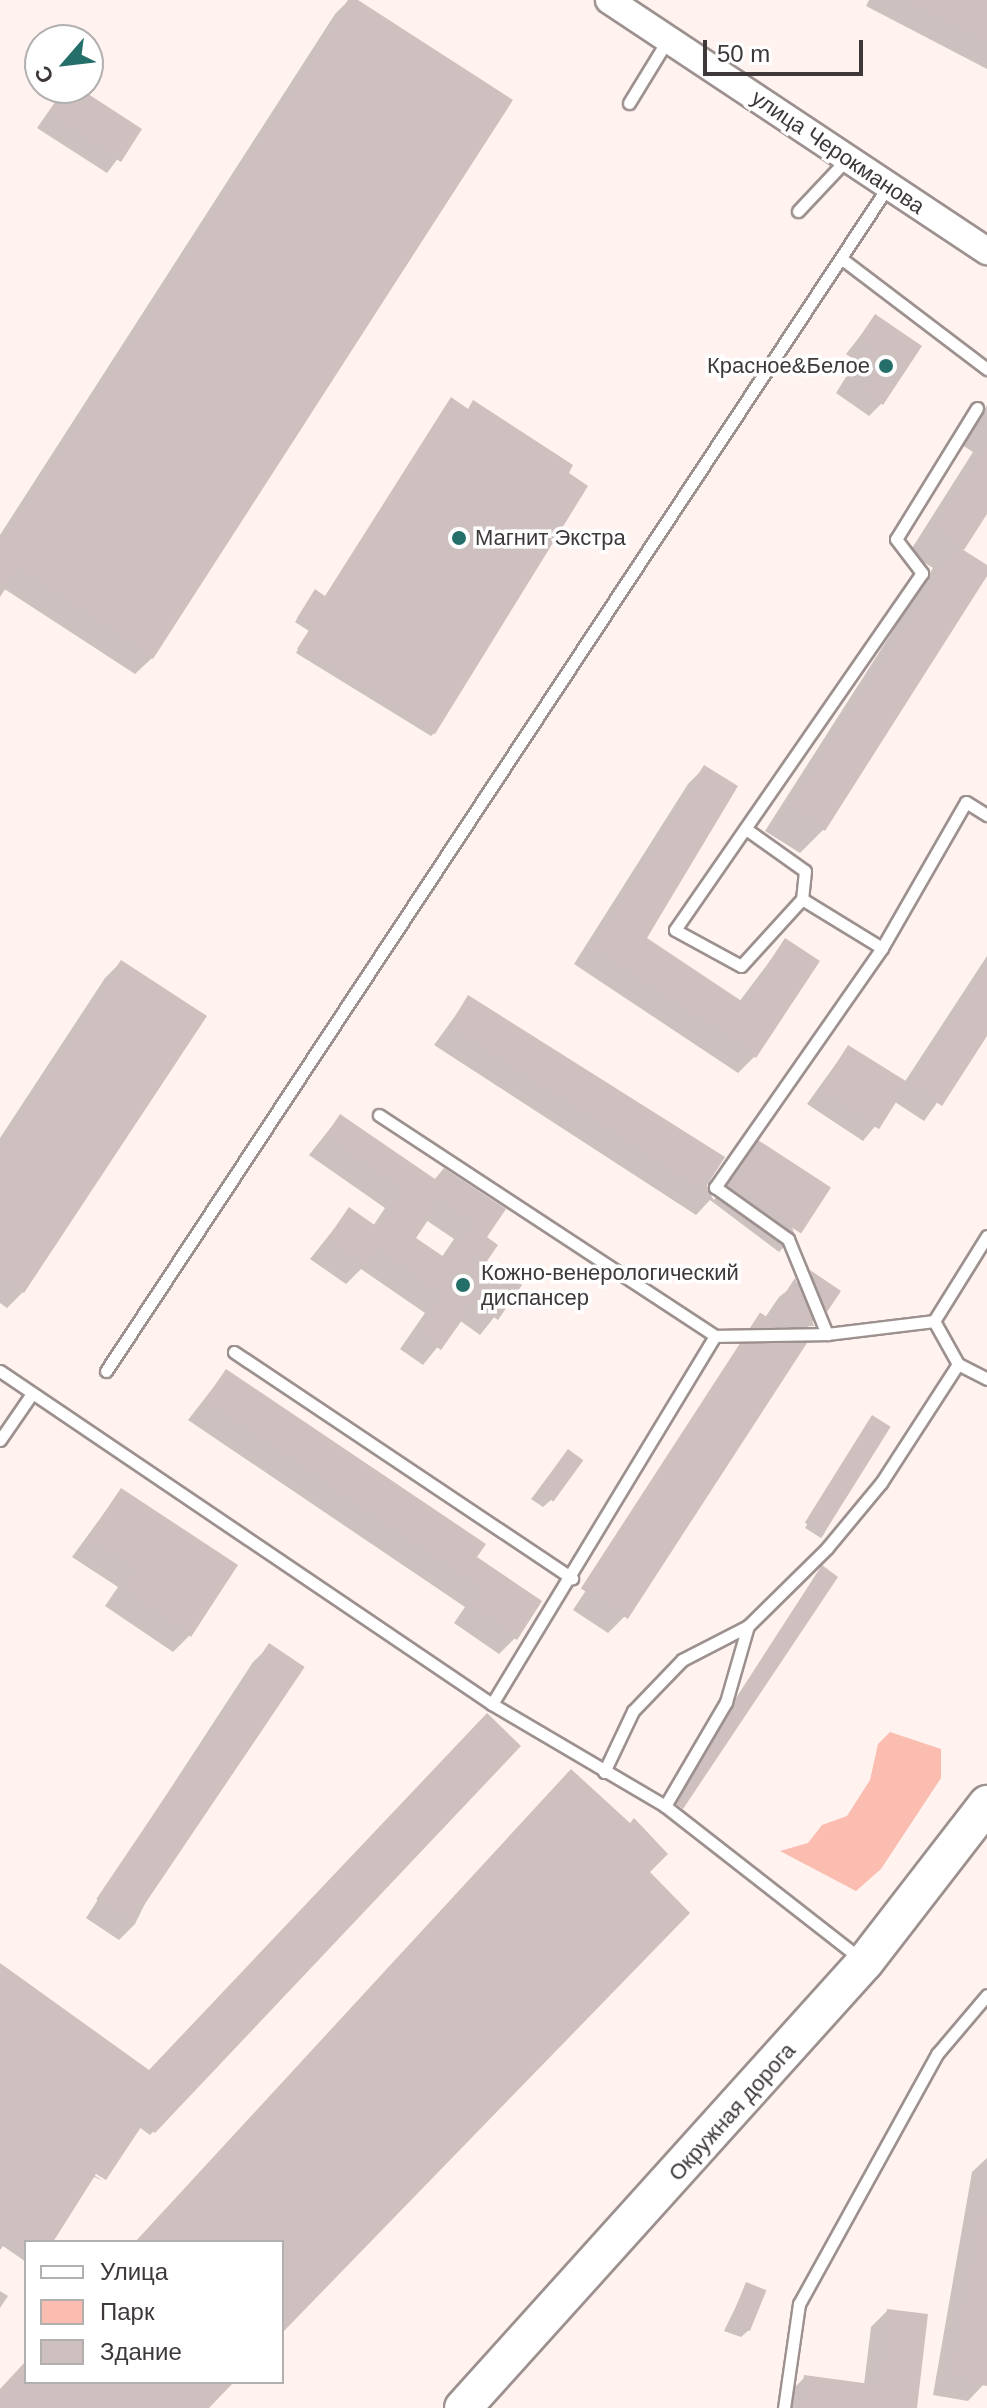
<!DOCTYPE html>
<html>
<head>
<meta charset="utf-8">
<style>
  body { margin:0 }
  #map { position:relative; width:987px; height:2408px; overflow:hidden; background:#fff2ef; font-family:Helvetica,sans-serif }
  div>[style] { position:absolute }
  .green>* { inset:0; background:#fabdaf }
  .shadow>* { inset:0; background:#0003 }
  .building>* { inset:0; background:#cdc0be; transform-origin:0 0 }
  .roads { filter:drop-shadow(2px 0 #9d918f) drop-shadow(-2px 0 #9d918f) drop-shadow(0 2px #9d918f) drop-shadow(0 -2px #9d918f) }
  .service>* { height:11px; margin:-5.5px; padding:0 5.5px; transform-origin:5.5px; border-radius:5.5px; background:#fff }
  .tertiary>* { height:26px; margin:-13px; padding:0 13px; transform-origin:13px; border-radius:13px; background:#fff }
  .trunk>* { height:36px; margin:-18px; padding:0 18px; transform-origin:18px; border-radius:18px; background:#fff }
  .dots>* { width:22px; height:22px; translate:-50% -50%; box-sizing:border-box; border:4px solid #fff; border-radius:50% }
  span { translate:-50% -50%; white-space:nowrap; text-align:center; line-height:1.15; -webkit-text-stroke:7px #fff; paint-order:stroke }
  .street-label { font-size:22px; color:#3e3938 }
  .poi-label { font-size:22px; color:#3e3938 }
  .right { translate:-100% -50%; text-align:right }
  .left { translate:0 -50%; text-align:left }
  .legend { position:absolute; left:24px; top:2240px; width:260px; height:144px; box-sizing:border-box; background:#fff; border:2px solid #b2b0af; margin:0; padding:10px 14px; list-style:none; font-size:24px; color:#3e3938 }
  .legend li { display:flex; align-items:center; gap:16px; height:40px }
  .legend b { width:40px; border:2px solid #b2b0af }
  .north { position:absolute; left:24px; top:24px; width:80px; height:80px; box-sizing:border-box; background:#fff; border:2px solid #b2b0af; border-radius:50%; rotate:242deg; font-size:22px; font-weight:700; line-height:32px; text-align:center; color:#3e3938 }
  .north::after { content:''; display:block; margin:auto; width:28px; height:36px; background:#256f6a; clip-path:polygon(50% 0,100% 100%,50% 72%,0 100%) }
  .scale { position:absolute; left:703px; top:40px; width:160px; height:36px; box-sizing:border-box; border:4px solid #3e3938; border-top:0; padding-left:10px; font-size:24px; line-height:28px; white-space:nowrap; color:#3e3938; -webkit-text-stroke:6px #fff; paint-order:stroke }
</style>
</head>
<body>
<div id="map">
  <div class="green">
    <div style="clip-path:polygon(890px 1732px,941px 1749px,941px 1778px,881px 1869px,856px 1891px,780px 1851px,808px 1843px,822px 1825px,847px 1816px,870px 1780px,878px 1744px)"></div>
  </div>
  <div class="shadow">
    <div style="clip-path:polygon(349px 0,354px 0,152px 658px,135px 674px,3px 588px,0 593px,0 535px,335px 14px)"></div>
    <div style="clip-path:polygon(869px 0,987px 0,987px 69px,866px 6px)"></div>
    <div style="clip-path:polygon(65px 88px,76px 88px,140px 129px,107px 173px,37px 128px)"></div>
    <div style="clip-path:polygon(875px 317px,881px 404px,869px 416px,836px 393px,856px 361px,846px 354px)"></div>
    <div style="clip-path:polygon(987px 405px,987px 510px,961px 551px,987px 572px,823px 830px,800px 853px,765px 831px,933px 568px,909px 553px,973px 452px,962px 445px)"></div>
    <div style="clip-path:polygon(312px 595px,324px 598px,434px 733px,431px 736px,296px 653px,309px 631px,295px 622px)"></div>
    <div style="clip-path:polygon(704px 768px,644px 939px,739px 1002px,785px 941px,754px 1057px,738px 1073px,574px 964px,688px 784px)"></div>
    <div style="clip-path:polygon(987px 956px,987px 1032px,924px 1121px,895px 1102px,863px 1141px,807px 1104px,848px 1047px,904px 1083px)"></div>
    <div style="clip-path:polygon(121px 962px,23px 1292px,7px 1308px,0 1303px,0 1138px,105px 978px)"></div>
    <div style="clip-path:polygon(469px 997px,704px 1186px,714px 1200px,759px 1142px,795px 1235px,779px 1252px,710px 1200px,696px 1215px,434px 1045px)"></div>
    <div style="clip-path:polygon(evenodd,340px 1116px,433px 1181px,444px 1170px,484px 1237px,484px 1262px,519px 1286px,480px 1335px,459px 1320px,423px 1365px,400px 1349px,425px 1313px,361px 1269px,346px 1284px,310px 1259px,350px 1209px,373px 1226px,385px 1208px,309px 1155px,340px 1116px,426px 1220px,454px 1239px,441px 1258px,413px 1238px,426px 1220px)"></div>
    <div style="clip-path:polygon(810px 1273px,839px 1291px,792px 1345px,803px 1345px,624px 1617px,608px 1633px,573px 1610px,736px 1363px,756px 1342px,749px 1342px,758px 1329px,792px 1328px,760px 1325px,779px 1297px)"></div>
    <div style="clip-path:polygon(226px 1371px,474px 1558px,515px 1638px,499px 1654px,454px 1623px,465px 1607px,188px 1420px)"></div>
    <div style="clip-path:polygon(869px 1421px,824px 1534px,821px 1538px,805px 1528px)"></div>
    <div style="clip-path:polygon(568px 1451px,551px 1500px,543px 1507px,531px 1499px)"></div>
    <div style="clip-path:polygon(121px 1490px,189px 1636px,173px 1652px,105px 1606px,118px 1587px,72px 1557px)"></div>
    <div style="clip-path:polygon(270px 1646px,135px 1924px,119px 1940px,86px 1918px,253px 1662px)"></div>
    <div style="clip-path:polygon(518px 1746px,150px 2135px,139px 2127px,86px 2170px,103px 2181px,92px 2176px,42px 2242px,26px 2242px,26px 2262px,3px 2246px,0 2250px,0 1966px,149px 2073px)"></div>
    <div style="clip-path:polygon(987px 2158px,987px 2369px,984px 2384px,968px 2401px,933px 2395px,972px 2172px)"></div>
    <div style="clip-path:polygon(747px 2284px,749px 2330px,741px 2337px,724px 2331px)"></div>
    <div style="clip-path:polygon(0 2291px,8px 2296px,0 2308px)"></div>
    <div style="clip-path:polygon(887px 2311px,915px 2408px,787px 2408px,789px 2393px,805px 2377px,864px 2385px,871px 2327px)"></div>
  </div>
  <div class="building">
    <div style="clip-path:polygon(348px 0,358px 0,513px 100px,153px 659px,17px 571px,0 597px,0 541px)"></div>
    <div style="clip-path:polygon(901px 0,987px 0,987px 45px)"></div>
    <div style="clip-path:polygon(65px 88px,79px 88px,142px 129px,121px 162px,47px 115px)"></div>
    <div style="clip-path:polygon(875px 314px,922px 346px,883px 405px,847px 380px,867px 348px,857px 341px)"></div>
    <div style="clip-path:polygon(451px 397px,468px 409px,473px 400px,573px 465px,569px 473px,588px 486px,435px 734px,297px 649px,311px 627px,297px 618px,315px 589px,325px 596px)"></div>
    <div style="clip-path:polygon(987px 440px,987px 514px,964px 550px,931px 529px)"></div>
    <div style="clip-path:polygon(954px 544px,987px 565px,987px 576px,825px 831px,787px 807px)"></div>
    <div style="clip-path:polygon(704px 765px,738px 786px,647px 938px,743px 1002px,785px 938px,820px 961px,756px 1058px,589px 947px)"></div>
    <div style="clip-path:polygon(121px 960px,207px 1016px,24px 1293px,0 1277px,0 1143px)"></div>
    <div style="clip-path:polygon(987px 961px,987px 1036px,942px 1106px,908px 1083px)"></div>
    <div style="clip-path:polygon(468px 995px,725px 1157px,707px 1185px,713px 1200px,448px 1028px)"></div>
    <div style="left:848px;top:1045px;width:71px;height:55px;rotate:32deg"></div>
    <div style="clip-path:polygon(evenodd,340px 1114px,435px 1179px,444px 1168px,506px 1209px,487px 1237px,498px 1245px,487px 1261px,522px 1285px,498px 1320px,474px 1303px,441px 1350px,415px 1332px,440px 1296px,376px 1252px,364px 1269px,325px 1242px,349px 1207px,376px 1226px,400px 1191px,324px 1138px,340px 1114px,440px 1202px,469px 1222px,444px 1257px,416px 1238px,440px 1202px)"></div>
    <div style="left:758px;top:1140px;width:87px;height:55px;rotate:33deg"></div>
    <div style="clip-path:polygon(810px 1270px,841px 1291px,827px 1312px)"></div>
    <div style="clip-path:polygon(795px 1278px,814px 1326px,763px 1327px)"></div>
    <div style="left:807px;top:1343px;width:329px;height:56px;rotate:123deg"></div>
    <div style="clip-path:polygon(226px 1369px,486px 1544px,477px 1557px,542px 1601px,517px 1640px,468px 1606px,480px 1590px,203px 1403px)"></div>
    <div style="left:872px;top:1415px;width:22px;height:127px;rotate:32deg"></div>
    <div style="left:568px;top:1449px;width:19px;height:51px;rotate:36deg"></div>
    <div style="clip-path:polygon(121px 1488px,238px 1565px,191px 1637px,119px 1590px,132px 1570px,86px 1540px)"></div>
    <div style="clip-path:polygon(822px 1565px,838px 1577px,683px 1809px,676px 1804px,736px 1698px)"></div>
    <div style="left:269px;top:1643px;width:43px;height:309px;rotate:34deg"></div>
    <div style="clip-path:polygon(487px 1713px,521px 1746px,155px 2133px,143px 2124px,106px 2180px,96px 2174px,53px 2242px,26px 2242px,26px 2256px,0 2239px,0 1963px,149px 2070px)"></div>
    <div style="clip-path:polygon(571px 1769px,630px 1823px,634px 1818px,668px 1854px,650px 1872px,690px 1913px,282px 2333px,282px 2242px,135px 2242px)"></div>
    <div style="clip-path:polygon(978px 2210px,987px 2211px,987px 2386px,948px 2379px)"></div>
    <div style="left:746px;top:2282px;width:22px;height:44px;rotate:22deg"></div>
    <div style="clip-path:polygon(887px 2309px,928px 2314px,917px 2408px,800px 2408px,804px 2375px,878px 2385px)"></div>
    <div style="clip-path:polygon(26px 2361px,26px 2382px,234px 2382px,209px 2408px,0 2408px,0 2389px)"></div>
  </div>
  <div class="roads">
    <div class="service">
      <div style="left:629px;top:103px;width:75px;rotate:-58.6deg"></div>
      <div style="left:798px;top:211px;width:71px;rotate:-46.7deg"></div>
      <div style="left:842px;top:259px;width:182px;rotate:37.2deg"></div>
      <div style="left:977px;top:408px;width:154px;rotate:121.7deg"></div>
      <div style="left:896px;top:539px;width:43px;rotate:52.6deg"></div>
      <div style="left:922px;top:573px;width:434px;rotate:124.7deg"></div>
      <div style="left:675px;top:930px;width:75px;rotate:28.6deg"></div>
      <div style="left:741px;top:966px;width:91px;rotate:-47.7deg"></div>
      <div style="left:802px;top:899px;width:94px;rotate:31.5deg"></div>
      <div style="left:882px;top:948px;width:168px;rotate:-60.1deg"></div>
      <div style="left:966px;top:802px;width:25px;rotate:32deg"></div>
      <div style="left:746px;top:829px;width:72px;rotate:35.4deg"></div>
      <div style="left:805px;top:871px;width:28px;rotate:96deg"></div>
      <div style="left:882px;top:948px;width:292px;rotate:124.9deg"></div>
      <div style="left:715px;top:1187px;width:90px;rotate:35.5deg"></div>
      <div style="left:788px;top:1239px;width:103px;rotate:67.7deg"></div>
      <div style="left:827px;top:1334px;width:108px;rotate:-6.9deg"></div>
      <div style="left:934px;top:1321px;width:49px;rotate:60.8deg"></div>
      <div style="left:958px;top:1364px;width:33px;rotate:27deg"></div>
      <div style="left:379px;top:1115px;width:402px;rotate:33.3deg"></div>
      <div style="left:715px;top:1336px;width:112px;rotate:-1deg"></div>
      <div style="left:934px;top:1321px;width:100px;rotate:-58.1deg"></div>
      <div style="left:234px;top:1352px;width:407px;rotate:33.8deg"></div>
      <div style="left:0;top:1371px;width:594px;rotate:34.09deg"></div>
      <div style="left:492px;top:1704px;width:201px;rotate:30.5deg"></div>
      <div style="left:665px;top:1806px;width:249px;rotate:38deg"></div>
      <div style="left:106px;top:1371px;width:1421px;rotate:-56.57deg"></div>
      <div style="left:0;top:1440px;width:55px;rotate:-55.4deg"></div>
      <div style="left:492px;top:1704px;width:430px;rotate:-58.8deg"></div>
      <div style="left:604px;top:1772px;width:68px;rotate:-64.6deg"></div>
      <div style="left:633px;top:1711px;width:71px;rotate:-46.1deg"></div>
      <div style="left:682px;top:1660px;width:74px;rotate:-27.3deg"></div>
      <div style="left:748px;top:1626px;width:111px;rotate:-44.6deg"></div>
      <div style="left:827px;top:1548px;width:85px;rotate:-50.3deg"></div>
      <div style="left:881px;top:1483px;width:142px;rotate:-57.1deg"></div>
      <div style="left:665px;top:1806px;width:121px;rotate:-59.6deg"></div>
      <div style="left:726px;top:1702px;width:79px;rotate:-73.9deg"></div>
      <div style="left:784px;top:2408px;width:105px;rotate:-81.8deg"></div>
      <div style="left:799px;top:2304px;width:286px;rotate:-61.1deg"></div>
      <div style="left:937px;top:2054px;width:77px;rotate:-49.7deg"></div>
    </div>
    <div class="tertiary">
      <div style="left:609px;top:0;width:454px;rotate:33.6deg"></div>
    </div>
    <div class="trunk">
      <div style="left:463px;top:2408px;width:600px;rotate:-47.97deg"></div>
      <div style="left:865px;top:1962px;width:200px;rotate:-52.3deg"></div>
    </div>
  </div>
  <div class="dots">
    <div style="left:886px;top:366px;background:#256f6a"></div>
    <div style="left:459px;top:538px;background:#256f6a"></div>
    <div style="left:463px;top:1285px;background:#256f6a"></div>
  </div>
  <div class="street-label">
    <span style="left:838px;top:152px;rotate:34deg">улица Черокманова</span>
    <span style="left:732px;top:2112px;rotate:-48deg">Окружная дорога</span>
  </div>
  <div class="poi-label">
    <span class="right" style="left:870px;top:366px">Красное&amp;Белое</span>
    <span class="left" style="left:475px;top:538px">Магнит Экстра</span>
    <span class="left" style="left:481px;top:1285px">Кожно-венерологический<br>диспансер</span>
  </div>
  <ul class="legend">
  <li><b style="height:10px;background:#fff"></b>Улица</li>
  <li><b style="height:22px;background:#fabdaf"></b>Парк</li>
  <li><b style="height:22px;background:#cdc0be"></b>Здание</li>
  </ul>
  <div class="north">С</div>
  <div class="scale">50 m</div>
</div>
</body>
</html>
